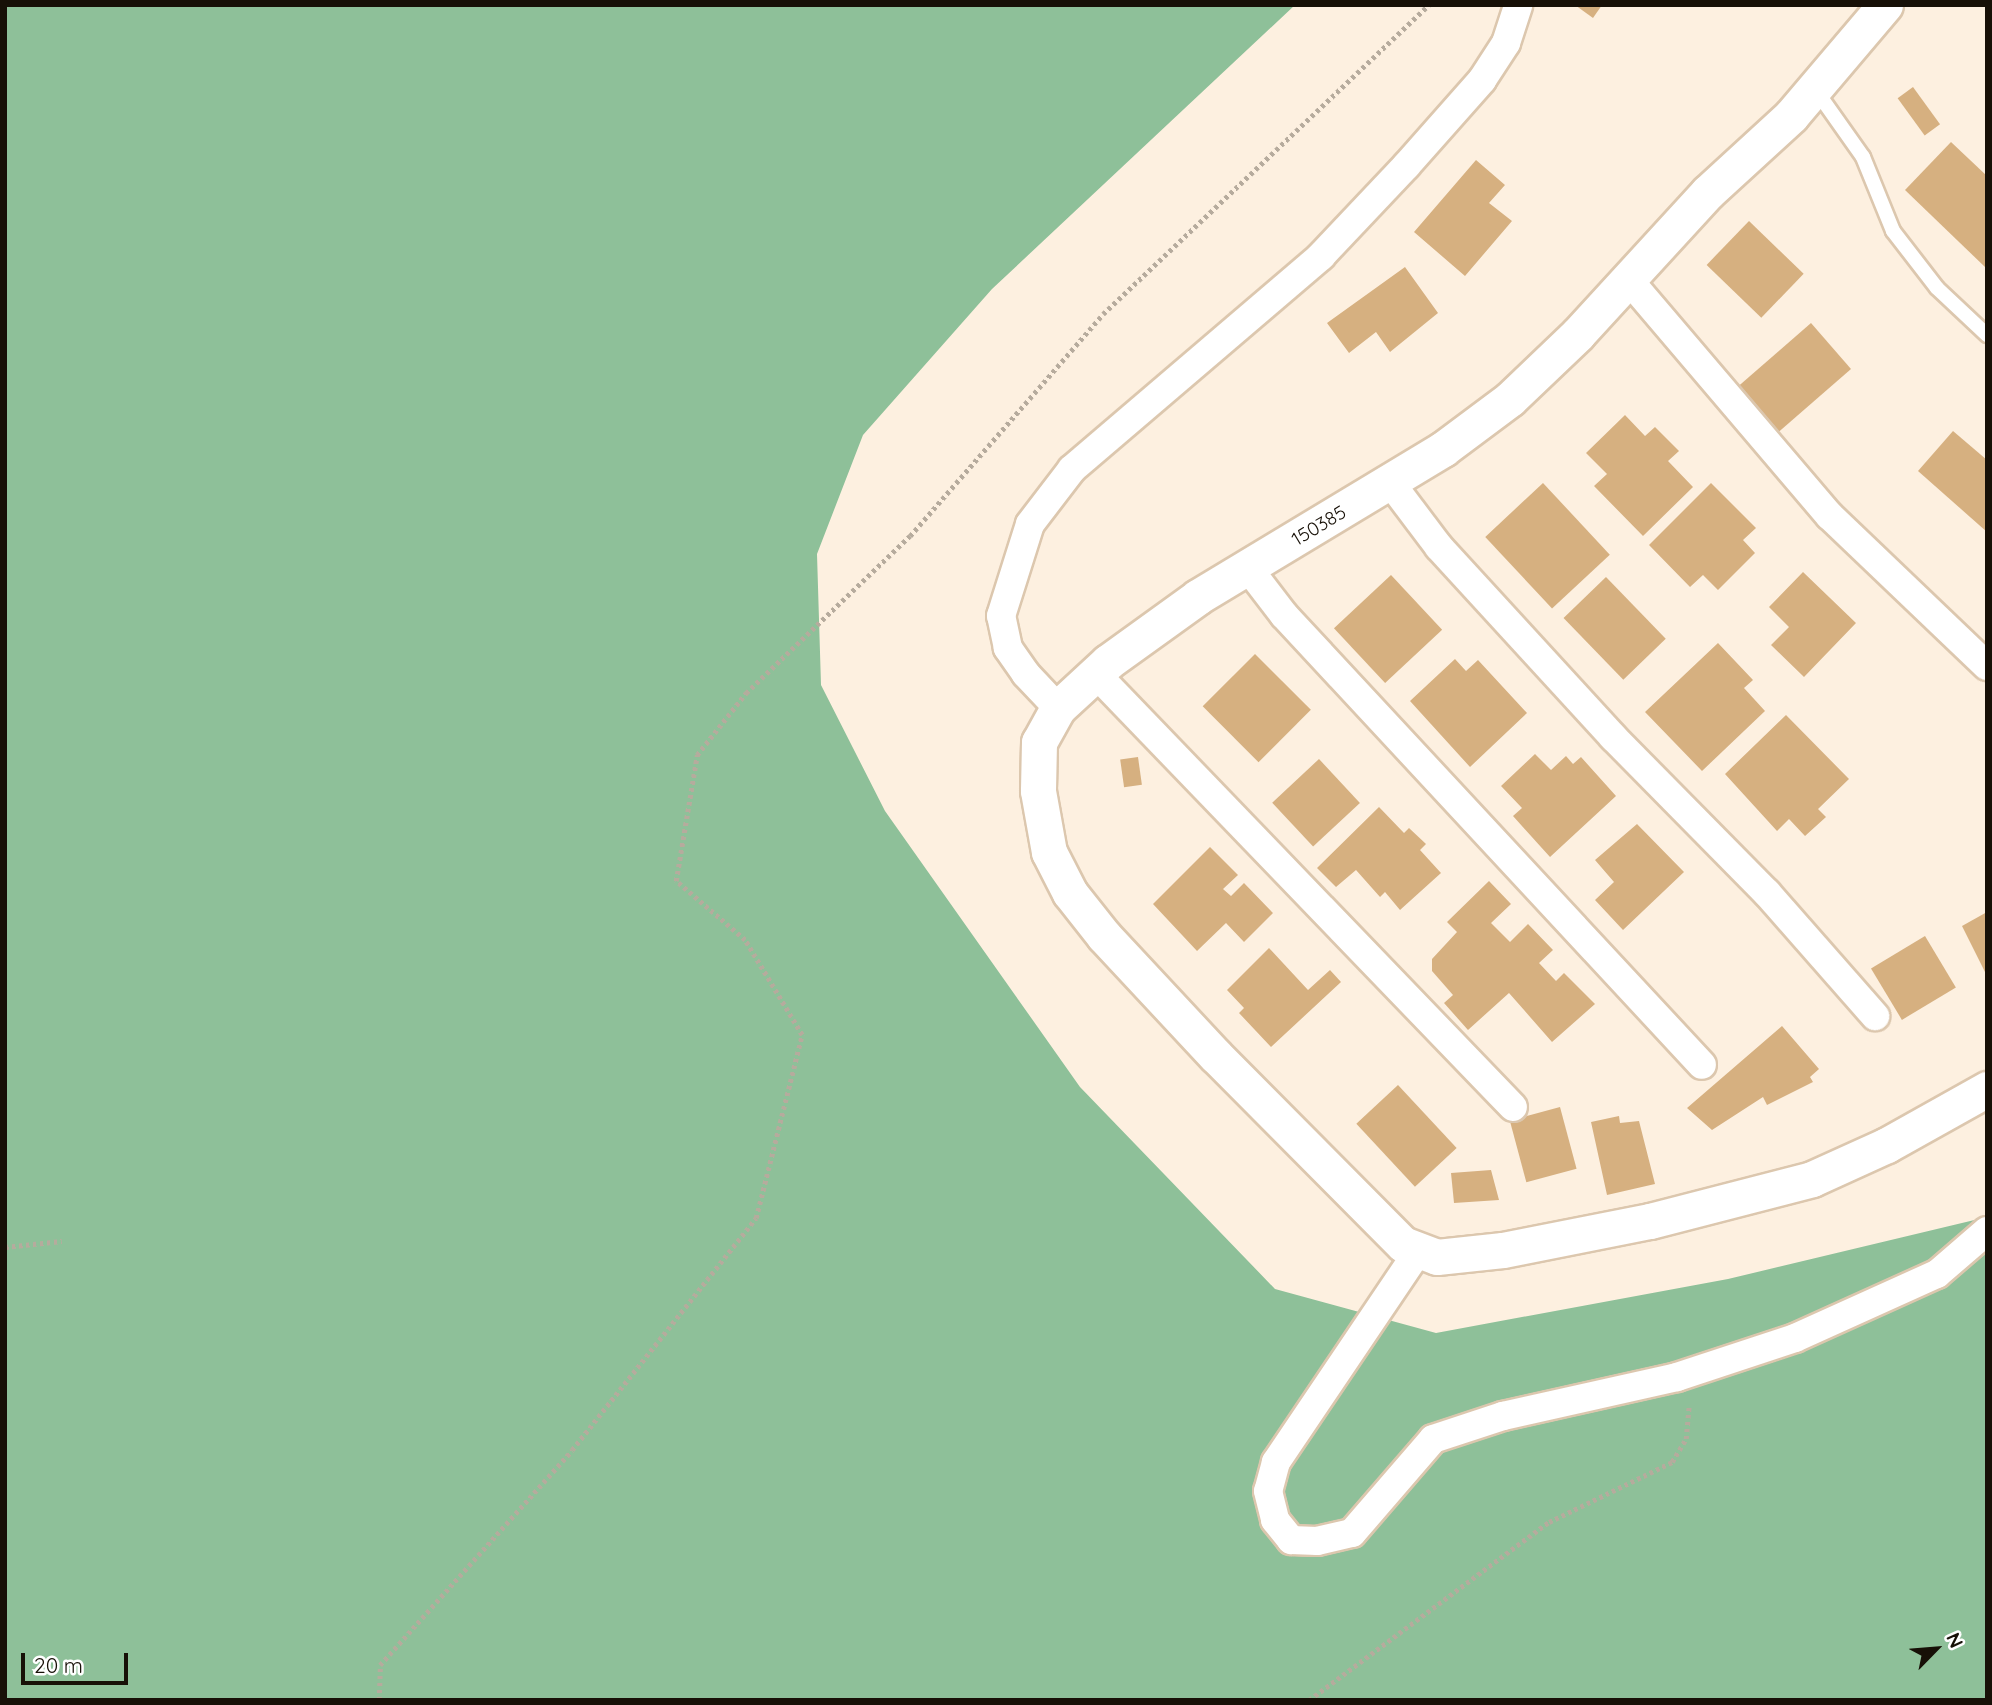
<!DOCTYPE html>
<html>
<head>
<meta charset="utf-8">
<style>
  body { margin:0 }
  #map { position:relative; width:1992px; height:1705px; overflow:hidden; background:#fdf0e0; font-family:Quicksand,sans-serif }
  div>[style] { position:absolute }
  .forest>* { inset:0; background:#8ec099 }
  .building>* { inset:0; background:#d6b080; transform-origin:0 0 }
  .path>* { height:4.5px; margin-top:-2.25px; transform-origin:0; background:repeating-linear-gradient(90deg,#b6ab9d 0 3.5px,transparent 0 7px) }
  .roads { filter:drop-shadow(2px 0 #dcc7ae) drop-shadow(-2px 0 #dcc7ae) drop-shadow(0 2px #dcc7ae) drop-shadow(0 -2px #dcc7ae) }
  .service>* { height:14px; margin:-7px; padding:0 7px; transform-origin:7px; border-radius:7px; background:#fff }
  .minor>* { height:28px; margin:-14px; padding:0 14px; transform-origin:14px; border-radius:14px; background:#fff }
  .tertiary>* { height:35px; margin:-17.5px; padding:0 17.5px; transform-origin:17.5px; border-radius:17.5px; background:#fff }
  span { translate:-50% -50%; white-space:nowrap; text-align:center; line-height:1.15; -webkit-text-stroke:5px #fff; paint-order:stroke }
  .street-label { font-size:19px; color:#171007 }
  .frame { position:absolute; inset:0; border:7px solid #171007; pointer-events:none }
  .north { position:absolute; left:1901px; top:1614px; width:70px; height:70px; -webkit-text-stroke:5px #fff; paint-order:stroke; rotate:65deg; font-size:19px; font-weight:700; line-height:28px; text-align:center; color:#171007 }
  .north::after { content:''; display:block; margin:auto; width:24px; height:32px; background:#171007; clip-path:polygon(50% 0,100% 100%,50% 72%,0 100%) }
  .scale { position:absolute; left:21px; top:1653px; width:107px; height:32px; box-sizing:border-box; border:4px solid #171007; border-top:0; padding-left:9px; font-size:21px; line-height:24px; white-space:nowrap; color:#171007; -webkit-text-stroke:5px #fff; paint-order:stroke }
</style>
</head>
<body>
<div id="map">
  <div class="forest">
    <div style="clip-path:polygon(5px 5px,1295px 5px,992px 289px,863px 435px,817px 554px,821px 685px,885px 811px,1080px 1087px,1275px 1289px,1436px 1333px,1728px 1279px,1987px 1217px,1987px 1700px,5px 1700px)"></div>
  </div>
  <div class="building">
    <div style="clip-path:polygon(1575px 5px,1602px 5px,1593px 18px)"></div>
    <div style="left:1913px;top:87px;width:46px;height:19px;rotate:54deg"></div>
    <div style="clip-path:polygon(1951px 142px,1987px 176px,1985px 267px,1905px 190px)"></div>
    <div style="clip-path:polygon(1476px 160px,1505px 185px,1489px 203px,1512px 221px,1465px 276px,1414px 232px)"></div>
    <div style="left:1749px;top:221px;width:76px;height:61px;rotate:44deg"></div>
    <div style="clip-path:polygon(1405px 267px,1438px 313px,1390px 352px,1376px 332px,1349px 353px,1327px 323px)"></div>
    <div style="left:1811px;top:323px;width:61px;height:99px;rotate:49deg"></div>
    <div style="clip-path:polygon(1625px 415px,1645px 436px,1655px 427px,1679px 451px,1668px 461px,1693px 487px,1643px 536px,1594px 486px,1607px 474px,1586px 453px)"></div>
    <div style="clip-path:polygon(1953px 431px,1987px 460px,1987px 532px,1918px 471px)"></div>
    <div style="left:1543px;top:483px;width:98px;height:79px;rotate:47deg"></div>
    <div style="clip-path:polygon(1711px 483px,1756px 528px,1743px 540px,1755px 553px,1718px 590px,1703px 575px,1690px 587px,1649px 545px)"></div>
    <div style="clip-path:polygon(1803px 572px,1856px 623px,1804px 677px,1771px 645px,1789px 627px,1769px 607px)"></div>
    <div style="left:1391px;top:575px;width:75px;height:78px;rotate:47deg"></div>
    <div style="left:1606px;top:577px;width:86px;height:59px;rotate:46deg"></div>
    <div style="clip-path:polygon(1718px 643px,1753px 680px,1744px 688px,1765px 711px,1702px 771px,1645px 712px)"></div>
    <div style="left:1255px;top:654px;width:79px;height:74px;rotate:45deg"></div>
    <div style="clip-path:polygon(1455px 659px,1466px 671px,1478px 660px,1527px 713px,1470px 767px,1410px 701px)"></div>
    <div style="clip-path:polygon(1786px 715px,1849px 779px,1818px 809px,1826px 817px,1805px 836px,1789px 819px,1777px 831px,1725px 774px)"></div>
    <div style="clip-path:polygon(1535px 754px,1551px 770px,1566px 756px,1573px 764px,1581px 757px,1616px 796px,1550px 857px,1513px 816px,1522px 808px,1501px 786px)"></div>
    <div style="left:1138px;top:757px;width:28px;height:18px;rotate:82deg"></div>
    <div style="left:1319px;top:759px;width:60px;height:64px;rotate:47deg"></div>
    <div style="clip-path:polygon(1379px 807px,1404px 833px,1409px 828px,1426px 844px,1420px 850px,1441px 873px,1400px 910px,1385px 892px,1380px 897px,1356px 870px,1336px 887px,1317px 868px)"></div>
    <div style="clip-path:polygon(1637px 824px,1684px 872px,1623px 930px,1595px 900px,1614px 882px,1595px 860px)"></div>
    <div style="clip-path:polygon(1210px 847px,1238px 875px,1223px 889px,1231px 896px,1244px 883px,1273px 913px,1244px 942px,1226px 923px,1197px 951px,1153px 904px)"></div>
    <div style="clip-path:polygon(1489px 881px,1511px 904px,1491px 923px,1510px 942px,1528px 924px,1553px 950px,1539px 963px,1556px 981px,1564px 973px,1595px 1004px,1552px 1042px,1509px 993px,1468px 1030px,1444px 1003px,1453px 995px,1432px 971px,1432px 959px,1457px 932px,1447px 922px)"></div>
    <div style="clip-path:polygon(1987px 912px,1987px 976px,1962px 926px)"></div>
    <div style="left:1925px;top:936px;width:60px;height:63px;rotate:59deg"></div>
    <div style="clip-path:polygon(1269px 948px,1308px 990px,1330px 970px,1341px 982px,1271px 1047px,1239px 1013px,1244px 1008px,1227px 990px)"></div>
    <div style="clip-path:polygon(1782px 1026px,1819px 1069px,1810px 1077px,1813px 1082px,1767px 1105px,1763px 1097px,1712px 1130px,1687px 1108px)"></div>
    <div style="left:1398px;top:1085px;width:86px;height:57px;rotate:47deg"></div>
    <div style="left:1560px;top:1107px;width:64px;height:52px;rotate:75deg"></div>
    <div style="clip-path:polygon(1619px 1116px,1620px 1123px,1639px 1121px,1655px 1184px,1607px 1195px,1591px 1122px)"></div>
    <div style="clip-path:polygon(1491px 1170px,1499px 1200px,1454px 1203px,1451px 1173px)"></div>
  </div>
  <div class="path">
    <div style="left:5px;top:1247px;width:57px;rotate:-6deg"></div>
    <div style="left:379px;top:1700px;width:35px;rotate:-88deg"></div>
    <div style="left:380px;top:1665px;width:288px;rotate:-48.2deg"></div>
    <div style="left:572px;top:1450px;width:296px;rotate:-51.6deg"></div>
    <div style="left:756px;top:1218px;width:189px;rotate:-75.9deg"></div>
    <div style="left:802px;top:1035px;width:111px;rotate:-121deg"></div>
    <div style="left:745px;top:940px;width:91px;rotate:-139.5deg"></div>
    <div style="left:676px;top:881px;width:128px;rotate:-80.5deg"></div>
    <div style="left:697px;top:755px;width:79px;rotate:-51.7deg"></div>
    <div style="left:746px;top:693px;width:227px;rotate:-43.8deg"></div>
    <div style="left:910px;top:536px;width:294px;rotate:-49deg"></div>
    <div style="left:1103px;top:314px;width:449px;rotate:-43.5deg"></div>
    <div style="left:1309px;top:1700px;width:299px;rotate:-36.6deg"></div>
    <div style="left:1549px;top:1522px;width:137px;rotate:-26deg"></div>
    <div style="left:1672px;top:1462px;width:27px;rotate:-59deg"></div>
    <div style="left:1686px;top:1439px;width:33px;rotate:-85deg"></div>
  </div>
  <div class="roads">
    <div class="service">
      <div style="left:1815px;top:89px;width:83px;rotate:54.8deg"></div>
      <div style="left:1863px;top:157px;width:80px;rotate:67.9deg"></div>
      <div style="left:1893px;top:231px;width:72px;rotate:52.3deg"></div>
      <div style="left:1937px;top:288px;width:69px;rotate:43.2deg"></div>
    </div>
    <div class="minor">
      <div style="left:1628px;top:279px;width:311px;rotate:49.6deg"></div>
      <div style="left:1830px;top:516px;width:217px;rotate:43.7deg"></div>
      <div style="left:1390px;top:482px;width:81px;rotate:53deg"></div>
      <div style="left:1439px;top:547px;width:258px;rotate:47.5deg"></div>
      <div style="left:1613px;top:737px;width:219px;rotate:45.4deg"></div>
      <div style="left:1767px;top:893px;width:164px;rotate:48.7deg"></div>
      <div style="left:1248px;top:568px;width:59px;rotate:52.5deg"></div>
      <div style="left:1284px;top:615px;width:614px;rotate:47.11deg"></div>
      <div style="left:1096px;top:674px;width:601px;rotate:46.08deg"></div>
      <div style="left:1058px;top:708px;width:47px;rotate:-133.3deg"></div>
      <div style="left:1026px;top:674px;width:32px;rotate:-125deg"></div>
      <div style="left:1008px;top:648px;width:33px;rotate:-102deg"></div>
      <div style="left:1001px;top:616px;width:96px;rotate:-72.5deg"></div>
      <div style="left:1030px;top:524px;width:69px;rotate:-52.6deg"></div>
      <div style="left:1072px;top:469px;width:328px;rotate:-40.5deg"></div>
      <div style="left:1321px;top:256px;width:124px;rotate:-46.6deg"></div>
      <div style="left:1406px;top:166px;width:115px;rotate:-48.5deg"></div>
      <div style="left:1482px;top:80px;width:44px;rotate:-57deg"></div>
      <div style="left:1506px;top:43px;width:40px;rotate:-72deg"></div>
      <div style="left:1419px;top:1250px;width:256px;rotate:124deg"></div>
      <div style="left:1276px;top:1462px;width:30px;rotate:105deg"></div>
      <div style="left:1268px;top:1491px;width:30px;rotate:76deg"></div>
      <div style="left:1275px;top:1520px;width:26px;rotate:51deg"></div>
      <div style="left:1291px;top:1540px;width:26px;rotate:2deg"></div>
      <div style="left:1317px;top:1541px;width:36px;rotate:-13deg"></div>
      <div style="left:1352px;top:1533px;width:124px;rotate:-49.2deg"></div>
      <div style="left:1433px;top:1439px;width:74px;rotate:-18.2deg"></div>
      <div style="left:1503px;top:1416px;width:178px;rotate:-12.6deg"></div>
      <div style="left:1677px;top:1377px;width:124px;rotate:-18.3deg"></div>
      <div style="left:1795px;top:1338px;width:156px;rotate:-24.3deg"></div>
      <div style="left:1937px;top:1274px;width:66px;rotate:-40.7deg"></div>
    </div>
    <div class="tertiary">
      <div style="left:1885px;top:5px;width:145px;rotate:130.3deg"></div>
      <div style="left:1791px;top:116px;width:113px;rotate:137.5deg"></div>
      <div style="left:1708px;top:192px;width:193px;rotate:132.5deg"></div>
      <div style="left:1578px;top:334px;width:94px;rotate:136.3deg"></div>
      <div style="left:1510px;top:399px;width:84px;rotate:143.3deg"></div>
      <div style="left:1443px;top:449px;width:286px;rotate:148.9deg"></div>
      <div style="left:1198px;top:597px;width:111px;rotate:144.2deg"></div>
      <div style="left:1108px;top:662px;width:68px;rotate:137.4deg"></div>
      <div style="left:1058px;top:708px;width:39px;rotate:119deg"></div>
      <div style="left:1039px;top:742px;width:49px;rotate:91.2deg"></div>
      <div style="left:1038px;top:791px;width:62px;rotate:79.8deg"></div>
      <div style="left:1049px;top:852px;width:46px;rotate:62.9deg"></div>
      <div style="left:1070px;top:893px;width:55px;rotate:51.7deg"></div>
      <div style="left:1104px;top:936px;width:164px;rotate:47deg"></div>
      <div style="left:1216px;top:1056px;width:265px;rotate:45.2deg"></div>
      <div style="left:1403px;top:1244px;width:36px;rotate:21deg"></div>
      <div style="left:1437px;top:1257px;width:66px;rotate:-6.1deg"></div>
      <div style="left:1503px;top:1250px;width:150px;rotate:-11.2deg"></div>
      <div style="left:1650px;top:1221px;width:167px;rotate:-14.5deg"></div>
      <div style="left:1812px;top:1179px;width:82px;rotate:-24.4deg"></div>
      <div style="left:1887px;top:1145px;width:115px;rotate:-29.2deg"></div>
    </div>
  </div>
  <div class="street-label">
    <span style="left:1319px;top:526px;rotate:-31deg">150385</span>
  </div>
  <div class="frame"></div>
  <div class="north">N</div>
  <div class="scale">20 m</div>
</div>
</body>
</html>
